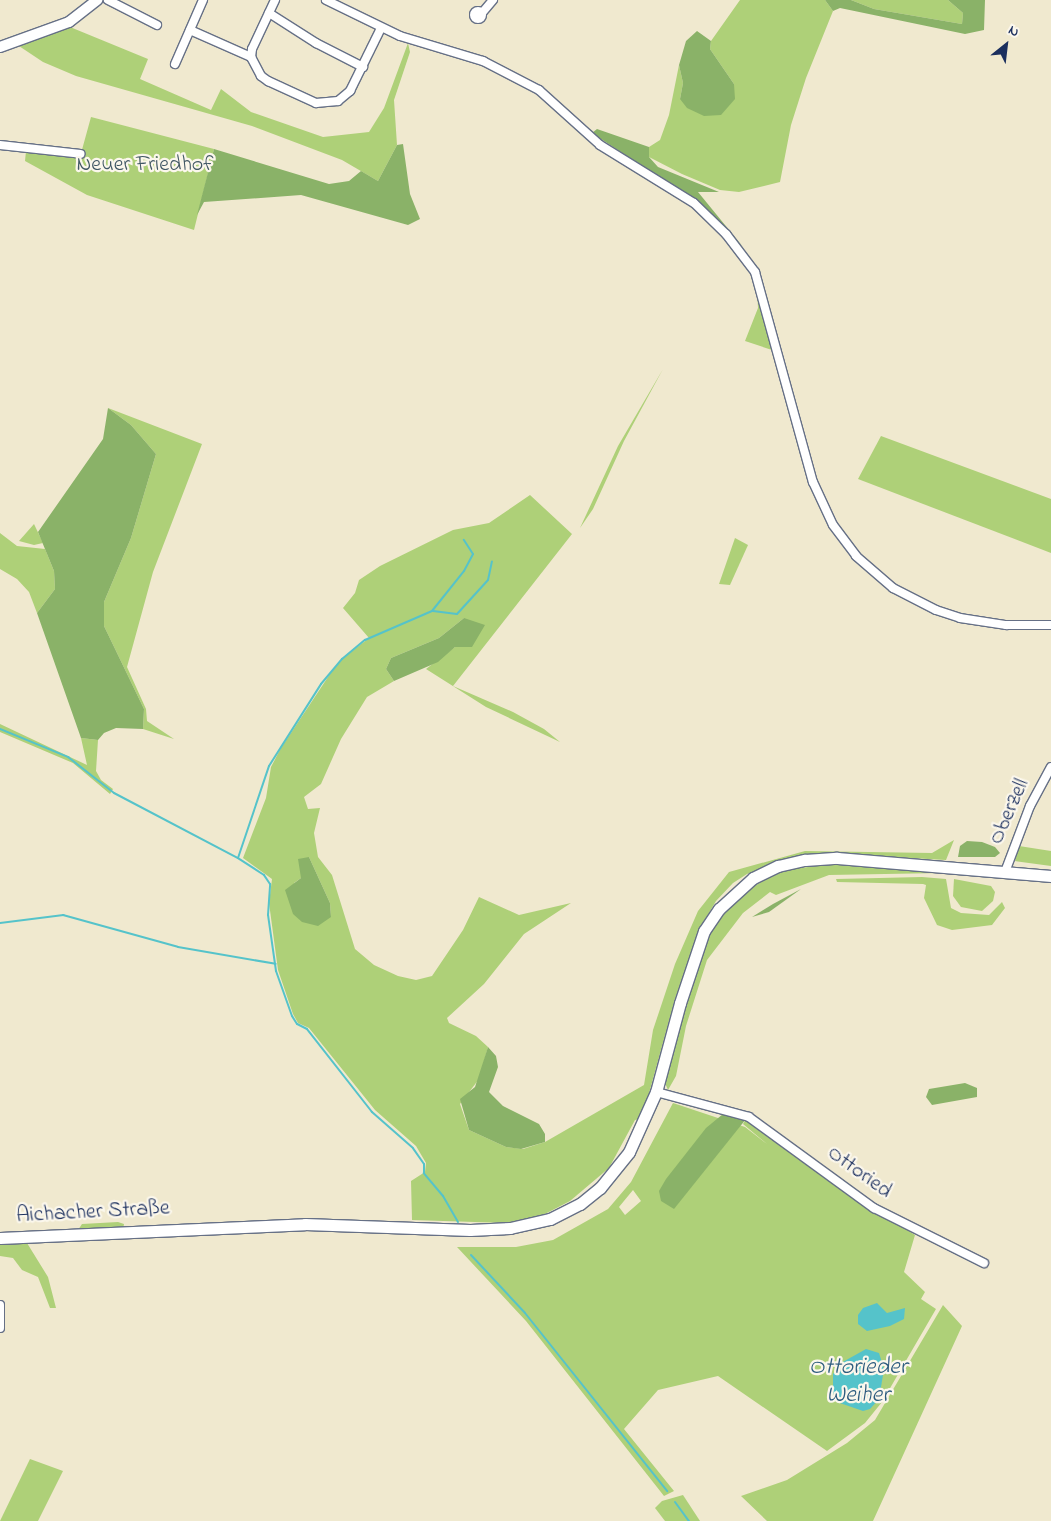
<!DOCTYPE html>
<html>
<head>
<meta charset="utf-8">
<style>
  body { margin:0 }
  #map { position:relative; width:1051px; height:1521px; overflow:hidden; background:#f0e9cf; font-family:"Indie Flower",sans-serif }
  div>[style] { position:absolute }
  .green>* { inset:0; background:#aed078 }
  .forest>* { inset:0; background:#8ab268 }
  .water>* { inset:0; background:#55c3ca }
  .stream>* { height:2px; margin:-1px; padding:0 1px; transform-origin:1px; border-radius:1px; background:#55c3ca }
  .roads { filter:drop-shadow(1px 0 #667086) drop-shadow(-1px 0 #667086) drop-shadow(0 1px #667086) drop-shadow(0 -1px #667086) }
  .street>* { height:8px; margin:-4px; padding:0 4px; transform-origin:4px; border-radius:4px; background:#fff }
  .street>.ring { margin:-4px; padding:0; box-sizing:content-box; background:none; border:8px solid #fff; border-radius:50% }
  .secondary>* { height:10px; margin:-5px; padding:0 5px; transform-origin:5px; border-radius:5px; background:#fff }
  .primary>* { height:11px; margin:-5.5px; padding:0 5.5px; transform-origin:5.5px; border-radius:5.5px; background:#fff }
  span { translate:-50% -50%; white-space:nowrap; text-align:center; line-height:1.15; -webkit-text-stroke:4.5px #fbf7ec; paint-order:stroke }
  .park-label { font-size:22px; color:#405764 }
  .street-label { font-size:22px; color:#1b2f5e }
  .water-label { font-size:24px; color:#2c5b7e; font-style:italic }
  .north { position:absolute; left:981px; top:20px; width:50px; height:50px; -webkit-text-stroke:4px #fbf7ec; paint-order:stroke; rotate:29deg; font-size:14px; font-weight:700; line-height:20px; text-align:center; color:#1b2f5e }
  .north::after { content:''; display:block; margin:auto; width:18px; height:22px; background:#1b2f5e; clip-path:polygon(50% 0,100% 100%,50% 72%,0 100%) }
</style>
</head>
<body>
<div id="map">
  <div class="green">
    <div style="clip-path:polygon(740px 0,825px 0,833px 11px,806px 78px,791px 125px,780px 182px,739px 192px,720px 190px,682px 174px,649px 157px,649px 147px,660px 140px,669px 115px,679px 65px,683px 83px,680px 99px,734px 84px,710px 49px,711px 41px)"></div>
    <div style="clip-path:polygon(851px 0,948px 0,963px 13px,962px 24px,874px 9px)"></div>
    <div style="clip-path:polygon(70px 27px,148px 59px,140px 79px,211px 110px,221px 89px,251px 112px,323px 137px,369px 132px,384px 108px,408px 43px,410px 52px,394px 100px,397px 145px,378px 181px,342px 160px,252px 126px,76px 76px,43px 62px,19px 46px)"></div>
    <div style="clip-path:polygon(91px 117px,214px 149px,194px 230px,87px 195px,25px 161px,26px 151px,80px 157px)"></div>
    <div style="clip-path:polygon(757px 288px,775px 351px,745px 341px,758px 308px)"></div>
    <div style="clip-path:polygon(663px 369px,624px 441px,593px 509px,580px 528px,618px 446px)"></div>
    <div style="clip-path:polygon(108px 408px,202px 444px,153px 572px,127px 667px,146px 709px,147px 721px,174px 739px,143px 729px,144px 709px,104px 626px,104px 602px,131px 538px,156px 454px,131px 425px)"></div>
    <div style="clip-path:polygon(881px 436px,1051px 499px,1051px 553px,858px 479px)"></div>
    <div style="clip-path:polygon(evenodd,530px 495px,572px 534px,453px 686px,513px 712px,544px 729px,560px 742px,486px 707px,426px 669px,455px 647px,464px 618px,439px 638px,391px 658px,386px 669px,394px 681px,367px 697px,341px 739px,321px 784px,304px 797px,308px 809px,320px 808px,314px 833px,318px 857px,332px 875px,355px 949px,374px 965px,398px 976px,416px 980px,432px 976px,463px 930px,479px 897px,519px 915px,571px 903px,524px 934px,484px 984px,447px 1018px,449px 1023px,476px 1036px,488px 1047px,479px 1079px,460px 1104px,469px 1130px,506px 1147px,523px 1149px,545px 1142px,644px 1085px,653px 1030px,675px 964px,698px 911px,729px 872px,805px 851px,932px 853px,954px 840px,946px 860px,838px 854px,778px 862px,747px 874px,733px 883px,716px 901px,702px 925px,675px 999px,642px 1119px,635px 1120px,609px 1168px,570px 1201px,543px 1215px,506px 1223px,412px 1220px,411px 1181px,425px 1172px,426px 1163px,416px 1146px,375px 1110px,309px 1028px,298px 1023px,293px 1014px,278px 970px,269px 903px,272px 879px,243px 858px,266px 798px,271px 767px,281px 748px,330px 674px,342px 659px,369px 638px,343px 608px,355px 593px,359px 580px,380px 566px,453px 530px,489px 523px,530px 495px,309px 857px,330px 903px,331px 917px,293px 914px,294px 883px,301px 878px,309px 857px)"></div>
    <div style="clip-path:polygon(34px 524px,43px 543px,34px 545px,19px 541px)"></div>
    <div style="clip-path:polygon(0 533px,17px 546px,45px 549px,54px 571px,55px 589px,37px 613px,29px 592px,17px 579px,0 569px)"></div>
    <div style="clip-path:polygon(735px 538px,748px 545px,730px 585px,719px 584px)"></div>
    <div style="clip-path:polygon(0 724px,87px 765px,81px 738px,98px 740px,96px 771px,101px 780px,113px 789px,110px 794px,73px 763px,0 732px)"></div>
    <div style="clip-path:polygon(1019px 846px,1051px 851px,1051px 866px,1015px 861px)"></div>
    <div style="clip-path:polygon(837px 863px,941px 873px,829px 875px,776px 895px,770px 892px,743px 913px,707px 960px,686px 1026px,676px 1076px,668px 1090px,665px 1083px,698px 958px,711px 929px,724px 912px,738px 896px,779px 871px)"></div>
    <div style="clip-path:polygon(922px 877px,946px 879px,951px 908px,961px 913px,989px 915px,1002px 902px,1005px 908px,992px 925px,952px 930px,937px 925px,924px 898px,926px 885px,923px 884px,837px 882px,836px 879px)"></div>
    <div style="clip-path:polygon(954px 879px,991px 886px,995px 892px,993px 901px,982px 911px,961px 907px,953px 896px)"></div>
    <div style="clip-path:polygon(evenodd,673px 1103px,745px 1127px,767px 1144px,743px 1124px,746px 1119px,850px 1193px,915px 1235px,904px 1272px,925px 1292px,921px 1299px,936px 1309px,882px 1402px,865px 1423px,827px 1451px,718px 1376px,658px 1390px,624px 1429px,674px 1491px,664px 1496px,526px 1321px,457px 1247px,516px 1247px,553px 1240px,608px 1209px,631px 1182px,673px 1103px,633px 1190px,641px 1201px,625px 1215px,619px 1207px,633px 1190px)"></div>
    <div style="clip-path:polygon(118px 1222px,124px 1224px,123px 1229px,78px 1230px,82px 1224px)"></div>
    <div style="clip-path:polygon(27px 1243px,48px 1277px,56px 1308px,50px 1308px,38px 1277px,22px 1270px,13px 1258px,0 1256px,0 1245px)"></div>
    <div style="clip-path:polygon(943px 1305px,962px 1326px,873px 1521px,767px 1521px,741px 1496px,787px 1480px,847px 1443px,875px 1420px)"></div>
    <div style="clip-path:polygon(30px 1459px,63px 1471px,38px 1521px,0 1521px)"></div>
    <div style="clip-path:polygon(683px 1495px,700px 1521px,665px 1521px,655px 1508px,662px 1501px)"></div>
  </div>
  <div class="forest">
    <div style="clip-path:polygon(825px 0,851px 0,874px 9px,962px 24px,963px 13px,948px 0,985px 0,984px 30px,965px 34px,840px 8px,833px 11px)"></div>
    <div style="clip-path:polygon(697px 31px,711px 41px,710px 49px,734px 84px,735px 99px,721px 115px,704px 116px,687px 108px,680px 99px,683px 83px,679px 65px,686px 41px)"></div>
    <div style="clip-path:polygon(597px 129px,649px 147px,649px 157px,658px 167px,719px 192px,698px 192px,743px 247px,704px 207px,592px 133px)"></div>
    <div style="clip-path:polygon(403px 144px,410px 194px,420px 219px,408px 225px,301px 195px,204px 202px,197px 215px,214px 149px,329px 184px,349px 181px,361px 171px,378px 181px,397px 145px)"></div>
    <div style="clip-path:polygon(108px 408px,131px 425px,156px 454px,131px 538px,104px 602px,104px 626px,144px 709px,143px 729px,116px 728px,104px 733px,98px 740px,81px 738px,37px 613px,55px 589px,54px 571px,38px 532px,103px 439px)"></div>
    <div style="clip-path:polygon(464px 618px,485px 625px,472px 647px,455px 647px,438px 662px,394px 681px,386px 669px,391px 658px,439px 638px)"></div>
    <div style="clip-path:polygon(967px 841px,982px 842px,995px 847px,1000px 853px,995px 857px,958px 857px,960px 846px)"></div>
    <div style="clip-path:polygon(309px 857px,330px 903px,331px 917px,318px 926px,302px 922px,293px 914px,285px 890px,301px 878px,298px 859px)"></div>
    <div style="clip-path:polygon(801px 889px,769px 912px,752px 917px,773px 904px)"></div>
    <div style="clip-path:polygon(488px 1047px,496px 1056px,498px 1067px,489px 1092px,503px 1106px,539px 1124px,545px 1134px,545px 1142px,521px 1149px,506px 1147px,469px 1130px,460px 1099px,475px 1087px)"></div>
    <div style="clip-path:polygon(965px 1083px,977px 1088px,977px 1097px,932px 1105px,926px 1097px,929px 1089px)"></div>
    <div style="clip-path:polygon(731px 1113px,746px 1119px,674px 1209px,661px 1201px,659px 1191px,666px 1179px,706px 1128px,723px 1114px)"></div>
  </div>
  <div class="water">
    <div style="clip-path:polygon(877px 1303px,887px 1313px,905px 1308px,904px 1319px,890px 1326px,867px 1331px,858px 1324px,858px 1315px,863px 1308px)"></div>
    <div style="clip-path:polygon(866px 1349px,879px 1353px,884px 1369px,879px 1399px,870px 1409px,863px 1411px,837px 1402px,833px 1393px,833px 1374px,841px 1363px)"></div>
  </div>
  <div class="stream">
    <div style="left:433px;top:611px;width:24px;rotate:7deg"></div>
    <div style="left:457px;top:614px;width:46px;rotate:-47.6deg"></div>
    <div style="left:488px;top:580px;width:19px;rotate:-78deg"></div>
    <div style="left:0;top:729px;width:74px;rotate:22.4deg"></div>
    <div style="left:68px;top:757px;width:58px;rotate:38deg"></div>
    <div style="left:114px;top:793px;width:140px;rotate:27.7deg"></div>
    <div style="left:0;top:923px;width:64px;rotate:-7.2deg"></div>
    <div style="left:63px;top:915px;width:119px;rotate:15.5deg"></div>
    <div style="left:178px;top:947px;width:99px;rotate:9.8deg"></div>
    <div style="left:458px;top:1222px;width:30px;rotate:-120deg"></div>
    <div style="left:443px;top:1196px;width:30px;rotate:-130deg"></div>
    <div style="left:424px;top:1173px;width:9px;rotate:-90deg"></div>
    <div style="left:424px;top:1164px;width:19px;rotate:-125deg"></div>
    <div style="left:413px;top:1148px;width:55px;rotate:-138.7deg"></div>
    <div style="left:372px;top:1112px;width:105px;rotate:-128.1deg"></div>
    <div style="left:307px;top:1029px;width:11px;rotate:-153deg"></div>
    <div style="left:297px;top:1024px;width:9px;rotate:-122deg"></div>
    <div style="left:292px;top:1016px;width:48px;rotate:-109.6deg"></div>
    <div style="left:276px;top:971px;width:57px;rotate:-98.1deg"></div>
    <div style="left:268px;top:915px;width:31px;rotate:-86deg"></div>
    <div style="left:270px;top:884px;width:11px;rotate:-124deg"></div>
    <div style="left:264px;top:875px;width:31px;rotate:-147deg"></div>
    <div style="left:238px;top:858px;width:97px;rotate:-71.4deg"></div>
    <div style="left:269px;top:766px;width:97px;rotate:-57.6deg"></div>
    <div style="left:321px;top:684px;width:33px;rotate:-50deg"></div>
    <div style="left:342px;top:659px;width:30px;rotate:-40deg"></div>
    <div style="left:365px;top:640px;width:73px;rotate:-23.4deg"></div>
    <div style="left:432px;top:611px;width:51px;rotate:-51.3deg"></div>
    <div style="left:464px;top:571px;width:19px;rotate:-62deg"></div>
    <div style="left:473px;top:554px;width:17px;rotate:-123deg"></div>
    <div style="left:471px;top:1255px;width:79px;rotate:47deg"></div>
    <div style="left:525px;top:1313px;width:228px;rotate:51.4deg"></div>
    <div style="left:675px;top:1502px;width:24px;rotate:54deg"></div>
  </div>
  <div class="roads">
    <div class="street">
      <div style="left:108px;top:0;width:55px;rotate:27deg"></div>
      <div style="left:275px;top:0;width:54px;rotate:115.1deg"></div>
      <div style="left:252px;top:49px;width:8px;rotate:97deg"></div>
      <div style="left:251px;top:57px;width:21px;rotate:62deg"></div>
      <div style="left:261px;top:76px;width:9px;rotate:36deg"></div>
      <div style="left:268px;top:81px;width:53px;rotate:24.6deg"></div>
      <div style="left:316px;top:103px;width:22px;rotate:-5deg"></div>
      <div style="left:338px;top:101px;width:16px;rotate:-40deg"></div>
      <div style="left:350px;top:91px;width:70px;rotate:-63.8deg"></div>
      <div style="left:326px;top:0;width:82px;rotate:25.9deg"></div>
      <div style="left:400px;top:36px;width:87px;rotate:16.8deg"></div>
      <div style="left:483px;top:61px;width:63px;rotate:27.4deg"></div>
      <div style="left:539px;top:90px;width:82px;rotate:42deg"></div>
      <div style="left:600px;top:145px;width:110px;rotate:31.7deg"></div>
      <div style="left:694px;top:203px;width:45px;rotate:44.1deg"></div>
      <div style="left:726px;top:234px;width:48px;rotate:52.7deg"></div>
      <div style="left:755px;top:272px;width:218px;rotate:74.6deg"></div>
      <div style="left:813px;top:482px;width:47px;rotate:65.1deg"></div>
      <div style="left:833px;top:525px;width:39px;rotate:53deg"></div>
      <div style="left:856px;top:556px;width:49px;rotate:40.9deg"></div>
      <div style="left:893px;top:588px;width:48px;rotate:27.1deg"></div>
      <div style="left:936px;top:610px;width:25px;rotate:18deg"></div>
      <div style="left:960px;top:618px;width:47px;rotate:8.7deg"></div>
      <div style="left:1006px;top:625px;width:45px"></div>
      <div class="ring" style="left:474px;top:11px;width:0;height:0"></div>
      <div style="left:269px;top:13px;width:56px;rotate:32.6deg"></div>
      <div style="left:316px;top:43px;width:53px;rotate:27.1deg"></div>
      <div style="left:482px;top:13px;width:17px;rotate:-50deg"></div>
      <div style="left:190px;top:30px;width:67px;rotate:23.9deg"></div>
      <div style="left:175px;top:64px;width:70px;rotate:-66.4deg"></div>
      <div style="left:0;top:145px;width:81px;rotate:6.3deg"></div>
      <div style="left:1005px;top:872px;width:71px;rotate:-69.3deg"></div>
      <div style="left:1030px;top:806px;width:44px;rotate:-61.7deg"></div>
      <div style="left:656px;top:1092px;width:96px;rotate:15deg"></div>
      <div style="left:749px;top:1117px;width:155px;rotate:36.1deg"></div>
      <div style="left:874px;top:1208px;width:123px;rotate:26.6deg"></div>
      <div style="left:0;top:1305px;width:23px;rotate:90deg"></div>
    </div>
    <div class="secondary">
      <div style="left:0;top:47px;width:73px;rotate:-19.9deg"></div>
      <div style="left:69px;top:22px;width:36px;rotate:-38deg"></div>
    </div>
    <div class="primary">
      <div style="left:0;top:1238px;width:305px;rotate:-2.6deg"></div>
      <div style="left:305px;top:1224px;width:165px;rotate:2.1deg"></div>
      <div style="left:470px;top:1230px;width:40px;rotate:-2.9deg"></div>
      <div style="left:510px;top:1228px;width:41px;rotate:-12.7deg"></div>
      <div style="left:550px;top:1219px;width:34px;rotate:-27deg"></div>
      <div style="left:580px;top:1204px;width:26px;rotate:-39deg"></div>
      <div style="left:600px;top:1188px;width:46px;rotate:-51.1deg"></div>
      <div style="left:629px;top:1152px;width:66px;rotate:-65.8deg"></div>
      <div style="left:656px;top:1092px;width:92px;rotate:-74.9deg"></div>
      <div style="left:680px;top:1003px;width:76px;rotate:-71.6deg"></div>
      <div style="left:704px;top:931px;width:27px;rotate:-56deg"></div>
      <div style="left:719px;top:909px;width:46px;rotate:-42.4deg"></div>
      <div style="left:753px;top:878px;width:28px;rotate:-26deg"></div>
      <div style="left:778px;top:866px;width:28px;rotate:-13deg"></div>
      <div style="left:805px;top:860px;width:32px;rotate:-4deg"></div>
      <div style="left:837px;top:858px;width:215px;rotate:4.8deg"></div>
    </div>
  </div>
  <div class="park-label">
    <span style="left:145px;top:166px">Neuer Friedhof</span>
  </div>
  <div class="street-label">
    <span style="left:1010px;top:812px;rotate:-66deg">Oberzell</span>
    <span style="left:859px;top:1173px;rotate:36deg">Ottoried</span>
    <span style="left:93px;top:1213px;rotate:-3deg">Aichacher Straße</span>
  </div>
  <div class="water-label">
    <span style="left:858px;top:1382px">Ottorieder<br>Weiher</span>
  </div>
  <div class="north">N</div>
</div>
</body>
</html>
